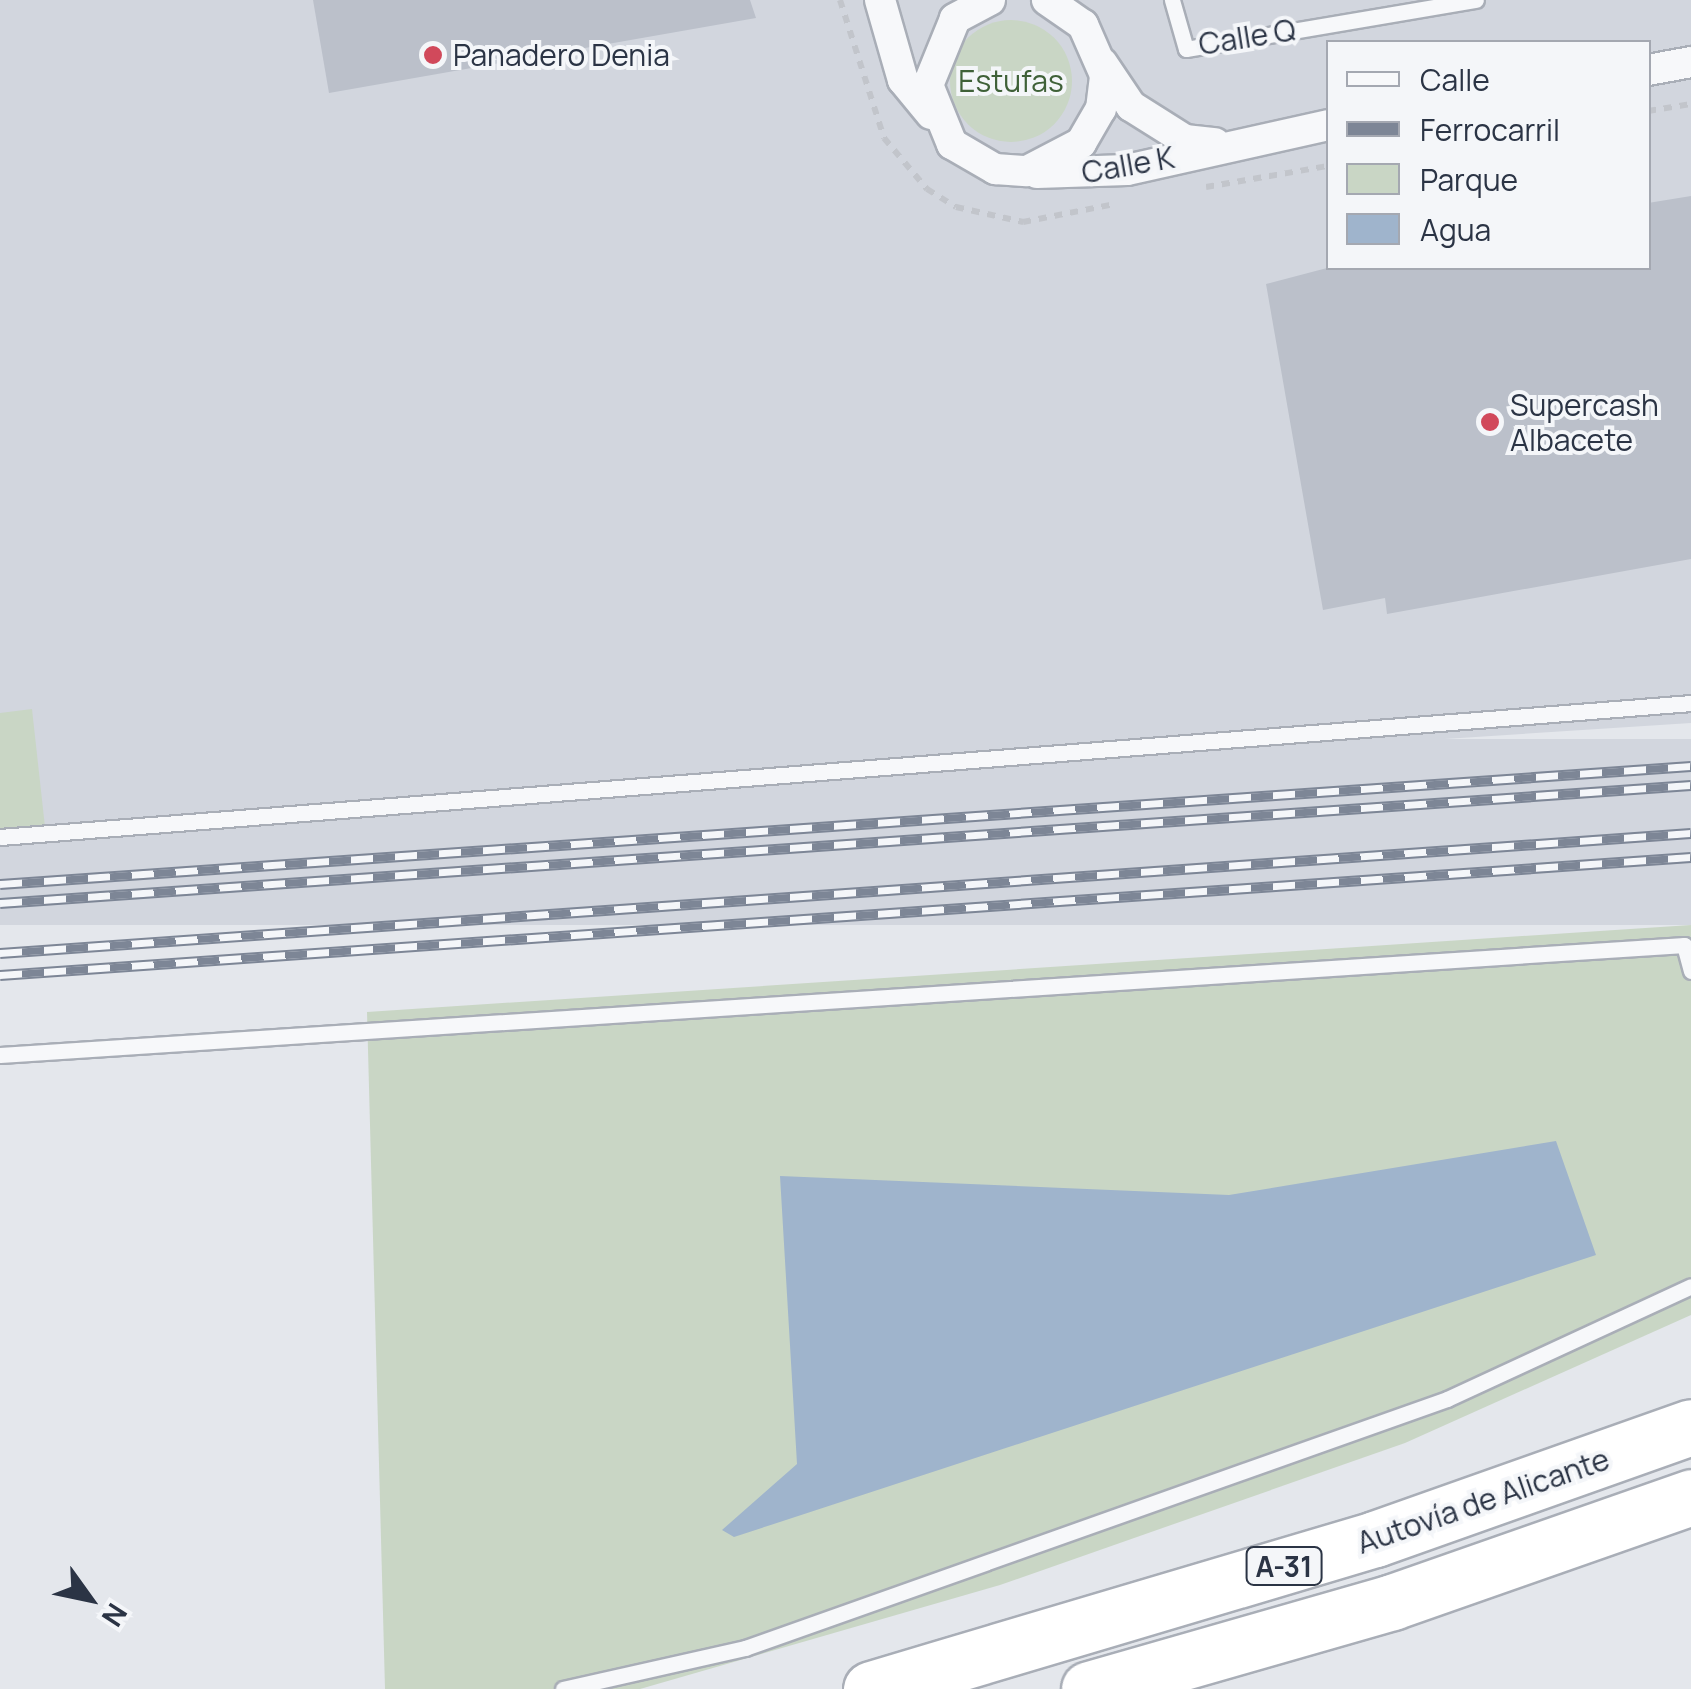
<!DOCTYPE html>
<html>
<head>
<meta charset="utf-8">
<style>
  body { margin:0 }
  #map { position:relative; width:1691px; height:1689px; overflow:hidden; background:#e4e7ec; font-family:Manrope,sans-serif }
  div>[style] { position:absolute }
  .built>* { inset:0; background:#d2d6de; transform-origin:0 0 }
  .green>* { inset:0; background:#c9d6c5 }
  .round { border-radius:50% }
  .water>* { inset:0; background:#9fb4cc }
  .building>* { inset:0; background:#bbc0ca }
  .path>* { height:6px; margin-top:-3px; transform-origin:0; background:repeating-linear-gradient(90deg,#c2c5cb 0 8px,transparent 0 16px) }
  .roads { filter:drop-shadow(2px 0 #a9aeb7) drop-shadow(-2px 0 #a9aeb7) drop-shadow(0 2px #a9aeb7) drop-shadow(0 -2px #a9aeb7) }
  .service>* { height:15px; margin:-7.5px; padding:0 7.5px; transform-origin:7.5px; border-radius:7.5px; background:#f7f8fa }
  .minor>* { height:30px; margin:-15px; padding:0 15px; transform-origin:15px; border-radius:15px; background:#f7f8fa }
  .motorway>* { height:55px; margin:-27.5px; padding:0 27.5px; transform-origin:27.5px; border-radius:27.5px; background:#fff }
  .rail>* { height:11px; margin-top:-5.5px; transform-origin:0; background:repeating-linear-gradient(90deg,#f4f6f9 0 22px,#7d8696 0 44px); box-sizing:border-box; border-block:2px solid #7d8696 }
  .dots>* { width:28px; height:28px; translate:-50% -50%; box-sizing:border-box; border:5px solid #f4f6f9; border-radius:50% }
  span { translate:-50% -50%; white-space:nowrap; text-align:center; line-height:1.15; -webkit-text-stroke:8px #f4f6f9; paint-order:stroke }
  .shield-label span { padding:2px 8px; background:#f4f6f9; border:2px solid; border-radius:8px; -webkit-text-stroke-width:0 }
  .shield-label { font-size:28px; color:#2b3445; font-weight:700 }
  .street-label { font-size:30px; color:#2b3445 }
  .poi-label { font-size:30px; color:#2b3445 }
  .left { translate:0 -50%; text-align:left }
  .park-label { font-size:30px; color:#3f6138 }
  .legend { position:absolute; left:1326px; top:40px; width:325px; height:230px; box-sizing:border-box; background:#f4f6f9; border:2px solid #a4a8b1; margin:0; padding:12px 18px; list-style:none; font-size:30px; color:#2b3445 }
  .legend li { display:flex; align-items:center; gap:20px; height:50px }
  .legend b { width:50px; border:2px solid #a4a8b1 }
  .north { position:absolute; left:40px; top:1549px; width:100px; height:100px; -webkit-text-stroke:8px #f4f6f9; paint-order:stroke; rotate:123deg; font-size:28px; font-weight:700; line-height:40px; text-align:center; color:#2b3445 }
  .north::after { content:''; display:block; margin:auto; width:35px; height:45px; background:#2b3445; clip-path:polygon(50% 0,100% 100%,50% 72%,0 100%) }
</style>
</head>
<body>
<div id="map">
  <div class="built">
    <div style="clip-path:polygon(evenodd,0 0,1691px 0,1691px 723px,0 832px,0 0,1328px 42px,1648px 42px,1648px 268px,1328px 268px,1328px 42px)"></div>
    <div style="left:1691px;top:739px;width:186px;height:1695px;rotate:90deg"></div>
  </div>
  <div class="green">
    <div class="round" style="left:950px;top:20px;width:122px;height:122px"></div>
    <div style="clip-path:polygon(32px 709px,45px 827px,0 830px,0 713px)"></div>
    <div style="clip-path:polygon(1691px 925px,1691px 1315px,1405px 1443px,1000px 1585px,640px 1689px,385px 1689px,367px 1012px)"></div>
  </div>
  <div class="water">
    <div style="clip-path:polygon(1556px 1141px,1596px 1255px,734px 1537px,722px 1530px,797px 1464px,780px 1176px,1229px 1195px)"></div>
  </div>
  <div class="building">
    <div style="clip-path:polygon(313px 0,750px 0,756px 18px,329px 93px)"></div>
    <div style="clip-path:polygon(1691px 196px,1691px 559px,1387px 614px,1385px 598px,1323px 610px,1266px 284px,1327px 268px,1648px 268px,1648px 203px)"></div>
  </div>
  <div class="path">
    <div style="left:840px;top:0;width:145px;rotate:72.3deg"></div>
    <div style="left:884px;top:138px;width:67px;rotate:49.9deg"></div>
    <div style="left:927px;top:189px;width:34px;rotate:32deg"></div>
    <div style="left:956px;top:207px;width:69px;rotate:12.6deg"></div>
    <div style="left:1023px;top:222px;width:89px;rotate:-11.1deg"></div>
    <div style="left:1648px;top:111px;width:44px;rotate:-9.2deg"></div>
    <div style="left:1206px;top:187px;width:124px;rotate:-9.8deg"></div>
  </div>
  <div class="roads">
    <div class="service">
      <div style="left:1172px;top:0;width:51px;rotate:74.1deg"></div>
      <div style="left:1186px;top:49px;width:294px;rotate:-9.6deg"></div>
      <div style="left:0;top:837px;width:1696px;rotate:-4.53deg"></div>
      <div style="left:0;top:1055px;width:1688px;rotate:-3.74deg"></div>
      <div style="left:1684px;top:945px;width:27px;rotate:75deg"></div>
      <div style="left:563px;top:1689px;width:187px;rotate:-12.7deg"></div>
      <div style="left:745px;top:1648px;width:745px;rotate:-19.53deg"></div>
      <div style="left:1447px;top:1399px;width:269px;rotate:-24.8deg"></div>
    </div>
    <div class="minor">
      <div style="left:880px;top:0;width:83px;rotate:74deg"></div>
      <div style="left:903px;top:80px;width:44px;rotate:50.5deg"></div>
      <div style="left:990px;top:0;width:40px;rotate:152deg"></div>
      <div style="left:955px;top:19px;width:71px;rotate:112.2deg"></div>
      <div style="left:928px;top:85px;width:64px;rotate:67.9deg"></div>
      <div style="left:952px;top:144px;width:50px;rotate:30.2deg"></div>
      <div style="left:995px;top:169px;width:32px;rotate:4deg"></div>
      <div style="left:1027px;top:171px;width:61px;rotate:-27.4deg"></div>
      <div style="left:1081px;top:143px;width:39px;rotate:-60deg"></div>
      <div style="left:1101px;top:109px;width:34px;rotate:-83deg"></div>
      <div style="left:1105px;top:75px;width:55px;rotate:-113.7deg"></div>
      <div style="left:1083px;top:25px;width:44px;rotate:-145.2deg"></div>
      <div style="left:1102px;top:63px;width:52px;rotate:56deg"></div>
      <div style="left:1131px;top:106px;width:64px;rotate:32.2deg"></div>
      <div style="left:1185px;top:140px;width:30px;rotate:6deg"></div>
      <div style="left:1648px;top:70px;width:44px;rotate:-10.5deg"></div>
      <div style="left:1037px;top:173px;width:90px;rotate:-1.9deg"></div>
      <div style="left:1127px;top:170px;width:206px;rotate:-12.6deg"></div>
    </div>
    <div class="motorway">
      <div style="left:871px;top:1689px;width:526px;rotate:-16.57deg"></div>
      <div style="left:1375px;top:1539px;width:335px;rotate:-19.5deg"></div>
      <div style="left:1089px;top:1689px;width:315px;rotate:-16deg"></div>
      <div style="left:1392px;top:1602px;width:317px;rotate:-19.3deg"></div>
    </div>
  </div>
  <div class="rail">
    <div style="left:0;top:884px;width:1695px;rotate:-3.99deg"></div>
    <div style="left:0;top:903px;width:1695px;rotate:-3.99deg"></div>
    <div style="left:0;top:953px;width:1695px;rotate:-4.06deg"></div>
    <div style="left:0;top:975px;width:1695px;rotate:-3.99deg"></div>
  </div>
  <div class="dots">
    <div style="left:433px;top:55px;background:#d1495b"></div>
    <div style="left:1490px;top:422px;background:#d1495b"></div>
  </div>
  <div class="shield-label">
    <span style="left:1284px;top:1566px">A-31</span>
  </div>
  <div class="street-label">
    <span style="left:1247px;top:37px;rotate:-9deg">Calle Q</span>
    <span style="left:1128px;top:165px;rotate:-10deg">Calle K</span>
    <span style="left:1483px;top:1501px;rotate:-19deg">Autovía de Alicante</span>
  </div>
  <div class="poi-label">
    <span class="left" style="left:453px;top:55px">Panadero Denia</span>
    <span class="left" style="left:1510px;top:422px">Supercash<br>Albacete</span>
  </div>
  <div class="park-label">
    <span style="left:1011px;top:81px">Estufas</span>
  </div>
  <ul class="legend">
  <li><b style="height:12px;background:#f7f8fa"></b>Calle</li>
  <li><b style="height:12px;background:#7d8696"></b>Ferrocarril</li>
  <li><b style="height:28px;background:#c9d6c5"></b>Parque</li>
  <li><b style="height:28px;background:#9fb4cc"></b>Agua</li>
  </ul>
  <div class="north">N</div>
</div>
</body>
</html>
